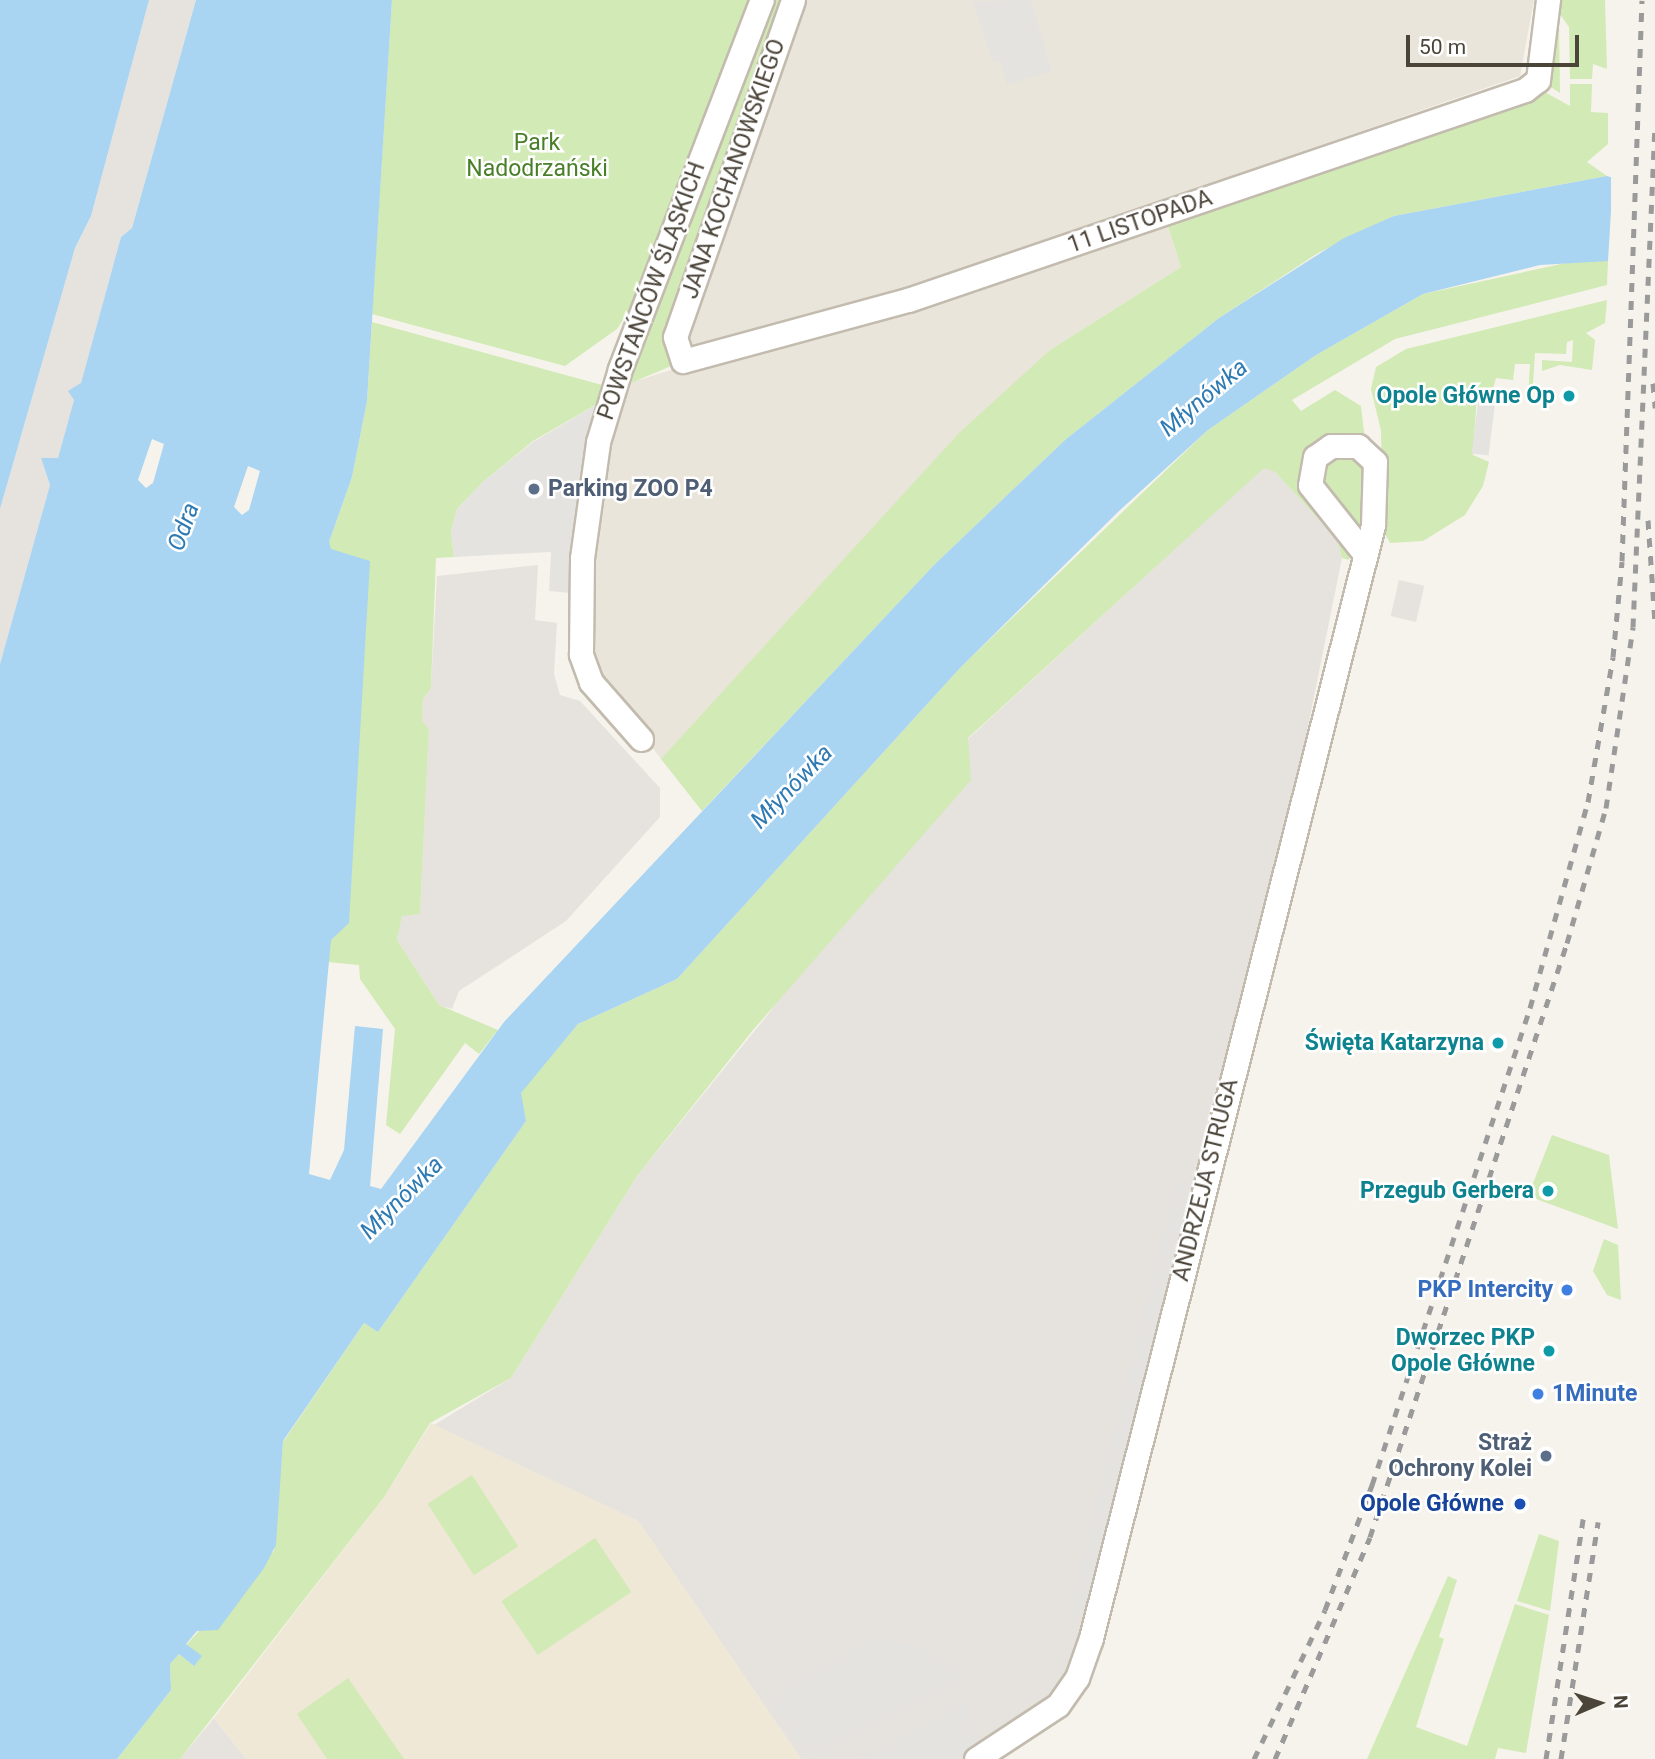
<!DOCTYPE html>
<html>
<head>
<meta charset="utf-8">
<style>
  body { margin:0 }
  #map { position:relative; width:1655px; height:1759px; overflow:hidden; background:#f6f3ec; font-family:Roboto,sans-serif }
  div>[style] { position:absolute }
  .residential>* { inset:0; background:#eae5da }
  .industrial>* { inset:0; background:#e6e2dd; transform-origin:0 0 }
  .education>* { inset:0; background:#efe8d6 }
  .green>* { inset:0; background:#d2eab5; transform-origin:0 0 }
  .parking>* { inset:0; background:#e5e3e0; transform-origin:0 0 }
  .water>* { inset:0; background:#a9d4f2 }
  .pier>* { inset:0; background:#f6f3ec; transform-origin:0 0 }
  .roads { filter:drop-shadow(2px 0 #c2bbae) drop-shadow(-2px 0 #c2bbae) drop-shadow(0 2px #c2bbae) drop-shadow(0 -2px #c2bbae) }
  .minor>* { height:23px; margin:-11.5px; padding:0 11.5px; transform-origin:11.5px; border-radius:11.5px; background:#fff }
  .rail>* { height:5px; margin-top:-2.5px; transform-origin:0; background:repeating-linear-gradient(90deg,#9a9a9a 0 9px,transparent 0 18px) }
  .dots>* { width:19px; height:19px; translate:-50% -50%; box-sizing:border-box; border:4px solid #fff; border-radius:50% }
  span { translate:-50% -50%; white-space:nowrap; text-align:center; line-height:1.15; -webkit-text-stroke:5px #fff; paint-order:stroke }
  .park-label { font-size:23px; color:#4a7f2a }
  .street-label { font-size:23px; color:#4b4439 }
  .culture-label { font-size:23px; color:#0d838f; font-weight:700 }
  .right { translate:-100% -50%; text-align:right }
  .service-label { font-size:23px; color:#4e5e75; font-weight:700 }
  .left { translate:0 -50%; text-align:left }
  .shop-label { font-size:23px; color:#366cbe; font-weight:700 }
  .transit-label { font-size:23px; color:#164399; font-weight:700 }
  .water-label { font-size:24px; color:#2e7ab2; font-style:italic }
  .north { position:absolute; left:1564px; top:1668px; width:70px; height:70px; -webkit-text-stroke:5px #fff; paint-order:stroke; rotate:87deg; font-size:19px; font-weight:700; line-height:28px; text-align:center; color:#4b4439 }
  .north::after { content:''; display:block; margin:auto; width:24px; height:32px; background:#4b4439; clip-path:polygon(50% 0,100% 100%,50% 72%,0 100%) }
  .scale { position:absolute; left:1406px; top:35px; width:173px; height:32px; box-sizing:border-box; border:4px solid #4b4439; border-top:0; padding-left:9px; font-size:21px; line-height:24px; white-space:nowrap; color:#4b4439; -webkit-text-stroke:5px #fff; paint-order:stroke }
</style>
</head>
<body>
<div id="map">
  <div class="residential">
    <div style="clip-path:polygon(793px 0,1534px 0,1520px 76px,1160px 201px,1181px 267px,1050px 350px,661px 759px,581px 654px,613px 388px,671px 370px)"></div>
  </div>
  <div class="industrial">
    <div style="clip-path:polygon(149px 0,196px 0,132px 228px,121px 237px,81px 383px,69px 392px,74px 400px,58px 458px,41px 458px,50px 485px,0 664px,0 509px,75px 248px,91px 216px)"></div>
    <div style="clip-path:polygon(1264px 467px,1275px 472px,1337px 539px,1342px 558px,1295px 791px,1073px 1673px,1058px 1697px,965px 1759px,801px 1759px,638px 1521px,434px 1425px,511px 1378px,637px 1176px,769px 1013px,968px 739px)"></div>
    <div style="clip-path:polygon(538px 565px,535px 620px,557px 623px,554px 674px,560px 695px,580px 701px,660px 788px,660px 817px,566px 921px,459px 991px,452px 1009px,439px 1005px,397px 940px,402px 915px,420px 914px,429px 730px,422px 721px,423px 699px,431px 688px,437px 576px)"></div>
    <div style="left:1399px;top:580px;width:26px;height:37px;rotate:13deg"></div>
    <div style="clip-path:polygon(214px 1718px,246px 1759px,180px 1759px)"></div>
  </div>
  <div class="education">
    <div style="clip-path:polygon(431px 1423px,638px 1521px,801px 1759px,246px 1759px,214px 1718px,384px 1497px)"></div>
  </div>
  <div class="green">
    <div style="clip-path:polygon(392px 0,793px 0,675px 337px,683px 361px,631px 383px,646px 285px,617px 329px,565px 366px,372px 314px)"></div>
    <div style="clip-path:polygon(1559px 0,1605px 0,1607px 69px,1593px 64px,1592px 79px,1570px 79px,1569px 27px,1557px 10px)"></div>
    <div style="clip-path:polygon(1556px 24px,1559px 29px,1560px 93px,1546px 84px)"></div>
    <div style="clip-path:polygon(1570px 84px,1592px 84px,1591px 112px,1608px 113px,1608px 144px,1587px 162px,1607px 176px,1394px 216px,1318px 253px,1219px 318px,1065px 440px,934px 565px,702px 811px,661px 759px,959px 433px,1050px 350px,1181px 267px,1166px 220px,1541px 90px,1570px 106px)"></div>
    <div style="clip-path:polygon(1575px 261px,1608px 261px,1607px 285px,1395px 339px,1292px 400px,1301px 411px,1335px 390px,1361px 406px,1365px 441px,1305px 459px,1350px 549px,1349px 560px,1342px 558px,1337px 539px,1275px 472px,1264px 468px,968px 738px,971px 780px,753px 1030px,637px 1176px,511px 1378px,430px 1423px,384px 1497px,180px 1759px,117px 1759px,171px 1690px,170px 1664px,179px 1654px,194px 1666px,186px 1645px,274px 1551px,283px 1442px,364px 1323px,378px 1332px,526px 1121px,520px 1093px,578px 1024px,677px 979px,960px 668px,1208px 430px,1316px 355px,1423px 294px)"></div>
    <div style="clip-path:polygon(1607px 300px,1605px 323px,1586px 333px,1595px 340px,1592px 370px,1560px 365px,1542px 371px,1542px 360px,1572px 362px,1573px 340px,1567px 342px,1566px 354px,1535px 353px,1532px 399px,1528px 398px,1530px 364px,1515px 364px,1513px 380px,1496px 378px,1491px 395px,1477px 395px,1473px 455px,1489px 462px,1483px 486px,1465px 515px,1423px 541px,1390px 543px,1383px 530px,1381px 431px,1371px 389px,1376px 367px,1406px 349px)"></div>
    <div style="clip-path:polygon(372px 322px,613px 388px,611px 396px,533px 441px,484px 481px,457px 509px,451px 532px,454px 557px,436px 558px,431px 688px,423px 699px,422px 721px,429px 729px,420px 914px,402px 916px,397px 940px,439px 1005px,498px 1030px,479px 1054px,465px 1043px,400px 1134px,386px 1125px,395px 1029px,360px 979px,359px 965px,328px 962px,329px 542px,352px 477px,367px 401px)"></div>
    <div style="clip-path:polygon(1354px 452px,1370px 475px,1361px 529px,1322px 492px,1321px 462px)"></div>
    <div style="clip-path:polygon(1552px 1135px,1609px 1155px,1618px 1229px,1528px 1196px)"></div>
    <div style="clip-path:polygon(1604px 1239px,1618px 1245px,1621px 1300px,1607px 1295px,1593px 1271px)"></div>
    <div style="left:472px;top:1475px;width:85px;height:53px;rotate:57deg"></div>
    <div style="clip-path:polygon(1539px 1534px,1559px 1541px,1550px 1611px,1517px 1601px)"></div>
    <div style="left:595px;top:1538px;width:65px;height:113px;rotate:56deg"></div>
    <div style="clip-path:polygon(1448px 1576px,1457px 1580px,1439px 1637px,1444px 1639px,1416px 1727px,1467px 1746px,1515px 1604px,1549px 1615px,1526px 1753px,1498px 1748px,1495px 1759px,1367px 1759px)"></div>
    <div style="clip-path:polygon(348px 1678px,404px 1759px,327px 1759px,297px 1714px)"></div>
  </div>
  <div class="parking">
    <div style="clip-path:polygon(1031px 0,1052px 71px,1007px 85px,1000px 61px,993px 63px,973px 1px)"></div>
    <div style="left:1479px;top:394px;width:17px;height:60px;rotate:7deg"></div>
    <div style="clip-path:polygon(611px 396px,582px 594px,549px 591px,551px 552px,454px 557px,451px 532px,457px 509px,484px 481px,533px 442px)"></div>
    <div style="left:1176px;top:1181px;width:21px;height:444px;rotate:14deg"></div>
    <div style="clip-path:polygon(873px 1637px,929px 1650px,968px 1677px,809px 1759px,769px 1698px)"></div>
    <div style="clip-path:polygon(966px 1701px,978px 1746px,955px 1759px,861px 1759px)"></div>
  </div>
  <div class="water">
    <div style="clip-path:polygon(0 0,149px 0,91px 216px,75px 248px,0 509px)"></div>
    <div style="clip-path:polygon(evenodd,196px 0,392px 0,367px 401px,352px 477px,329px 542px,331px 549px,370px 561px,349px 923px,331px 940px,309px 1174px,330px 1180px,344px 1150px,355px 1026px,383px 1029px,370px 1186px,381px 1189px,504px 1022px,934px 565px,1065px 440px,1219px 318px,1344px 238px,1394px 216px,1607px 176px,1613px 178px,1608px 261px,1540px 265px,1423px 294px,1316px 355px,1208px 430px,1119px 511px,960px 668px,677px 979px,578px 1024px,521px 1093px,526px 1121px,378px 1332px,364px 1323px,283px 1441px,276px 1545px,264px 1568px,218px 1630px,197px 1631px,186px 1644px,202px 1656px,194px 1666px,179px 1654px,170px 1664px,171px 1690px,117px 1759px,0 1759px,0 664px,50px 485px,41px 458px,58px 458px,74px 400px,68px 391px,81px 383px,121px 237px,132px 228px,196px 0,152px 439px,164px 444px,153px 483px,146px 488px,138px 480px,152px 439px,196px 0,248px 466px,260px 471px,249px 510px,242px 515px,234px 507px,248px 466px)"></div>
  </div>
  <div class="pier">
    <div style="left:1655px;top:171px;width:93px;height:44px;rotate:90deg"></div>
  </div>
  <div class="roads">
    <div class="minor">
      <div style="left:793px;top:0;width:357px;rotate:109.3deg"></div>
      <div style="left:675px;top:337px;width:25px;rotate:72deg"></div>
      <div style="left:683px;top:361px;width:233px;rotate:-15.2deg"></div>
      <div style="left:908px;top:300px;width:652px;rotate:-18.8deg"></div>
      <div style="left:1525px;top:90px;width:16px;rotate:-38deg"></div>
      <div style="left:1538px;top:80px;width:81px;rotate:-82.9deg"></div>
      <div style="left:641px;top:739px;width:76px;rotate:-131.3deg"></div>
      <div style="left:591px;top:682px;width:30px;rotate:-110deg"></div>
      <div style="left:581px;top:654px;width:96px;rotate:-89.4deg"></div>
      <div style="left:582px;top:558px;width:117px;rotate:-82.1deg"></div>
      <div style="left:598px;top:442px;width:76px;rotate:-73.2deg"></div>
      <div style="left:620px;top:369px;width:395px;rotate:-69deg"></div>
      <div style="left:976px;top:1759px;width:98px;rotate:-33.4deg"></div>
      <div style="left:1058px;top:1705px;width:33px;rotate:-55deg"></div>
      <div style="left:1077px;top:1678px;width:42px;rotate:-70.7deg"></div>
      <div style="left:1091px;top:1638px;width:1148px;rotate:-75.78deg"></div>
      <div style="left:1373px;top:525px;width:63px;rotate:-88.2deg"></div>
      <div style="left:1375px;top:462px;width:23px;rotate:-137deg"></div>
      <div style="left:1358px;top:446px;width:27px;rotate:180deg"></div>
      <div style="left:1331px;top:446px;width:19px;rotate:145deg"></div>
      <div style="left:1315px;top:457px;width:28px;rotate:100deg"></div>
      <div style="left:1310px;top:485px;width:87px;rotate:51.5deg"></div>
    </div>
  </div>
  <div class="rail">
    <div style="left:1653px;top:383px;width:25px;rotate:85deg"></div>
    <div style="left:1648px;top:520px;width:104px;rotate:86.1deg"></div>
    <div style="left:1254px;top:1759px;width:165px;rotate:-64.5deg"></div>
    <div style="left:1325px;top:1610px;width:134px;rotate:-69.4deg"></div>
    <div style="left:1372px;top:1485px;width:502px;rotate:-71.67deg"></div>
    <div style="left:1530px;top:1008px;width:214px;rotate:-74.3deg"></div>
    <div style="left:1588px;top:802px;width:147px;rotate:-80.2deg"></div>
    <div style="left:1613px;top:657px;width:96px;rotate:-84.6deg"></div>
    <div style="left:1622px;top:561px;width:561px;rotate:-87.96deg"></div>
    <div style="left:1275px;top:1759px;width:241px;rotate:-66.8deg"></div>
    <div style="left:1370px;top:1537px;width:626px;rotate:-71.65deg"></div>
    <div style="left:1567px;top:943px;width:141px;rotate:-73.9deg"></div>
    <div style="left:1606px;top:808px;width:183px;rotate:-81.5deg"></div>
    <div style="left:1633px;top:627px;width:501px;rotate:-87.49deg"></div>
    <div style="left:1546px;top:1759px;width:243px;rotate:-81.2deg"></div>
    <div style="left:1561px;top:1759px;width:240px;rotate:-81.1deg"></div>
  </div>
  <div class="dots">
    <div style="left:1569px;top:396px;background:#0f9aa8"></div>
    <div style="left:534px;top:489px;background:#5c6f8a"></div>
    <div style="left:1498px;top:1043px;background:#0f9aa8"></div>
    <div style="left:1548px;top:1191px;background:#0f9aa8"></div>
    <div style="left:1567px;top:1290px;background:#3f7fe0"></div>
    <div style="left:1549px;top:1351px;background:#0f9aa8"></div>
    <div style="left:1538px;top:1394px;background:#3f7fe0"></div>
    <div style="left:1546px;top:1456px;background:#5c6f8a"></div>
    <div style="left:1520px;top:1504px;background:#1a4fb4"></div>
  </div>
  <div class="park-label">
    <span style="left:537px;top:156px">Park<br>Nadodrzański</span>
  </div>
  <div class="street-label">
    <span style="left:734px;top:169px;rotate:-71deg">JANA KOCHANOWSKIEGO</span>
    <span style="left:1140px;top:222px;rotate:-19deg">11 LISTOPADA</span>
    <span style="left:652px;top:291px;rotate:-70deg">POWSTAŃCÓW ŚLĄSKICH</span>
    <span style="left:1206px;top:1180px;rotate:-76deg">ANDRZEJA STRUGA</span>
  </div>
  <div class="culture-label">
    <span class="right" style="left:1555px;top:396px">Opole Główne Op</span>
    <span class="right" style="left:1484px;top:1043px">Święta Katarzyna</span>
    <span class="right" style="left:1534px;top:1191px">Przegub Gerbera</span>
    <span class="right" style="left:1535px;top:1351px">Dworzec PKP<br>Opole Główne</span>
  </div>
  <div class="service-label">
    <span class="left" style="left:548px;top:489px">Parking ZOO P4</span>
    <span class="right" style="left:1532px;top:1456px">Straż<br>Ochrony Kolei</span>
  </div>
  <div class="shop-label">
    <span class="right" style="left:1553px;top:1290px">PKP Intercity</span>
    <span class="left" style="left:1552px;top:1394px">1Minute</span>
  </div>
  <div class="transit-label">
    <span class="right" style="left:1504px;top:1504px">Opole Główne</span>
  </div>
  <div class="water-label">
    <span style="left:1204px;top:398px;rotate:-40deg">Młynówka</span>
    <span style="left:184px;top:527px;rotate:-70deg">Odra</span>
    <span style="left:792px;top:787px;rotate:-46deg">Młynówka</span>
    <span style="left:402px;top:1198px;rotate:-45deg">Młynówka</span>
  </div>
  <div class="north">N</div>
  <div class="scale">50 m</div>
</div>
</body>
</html>
